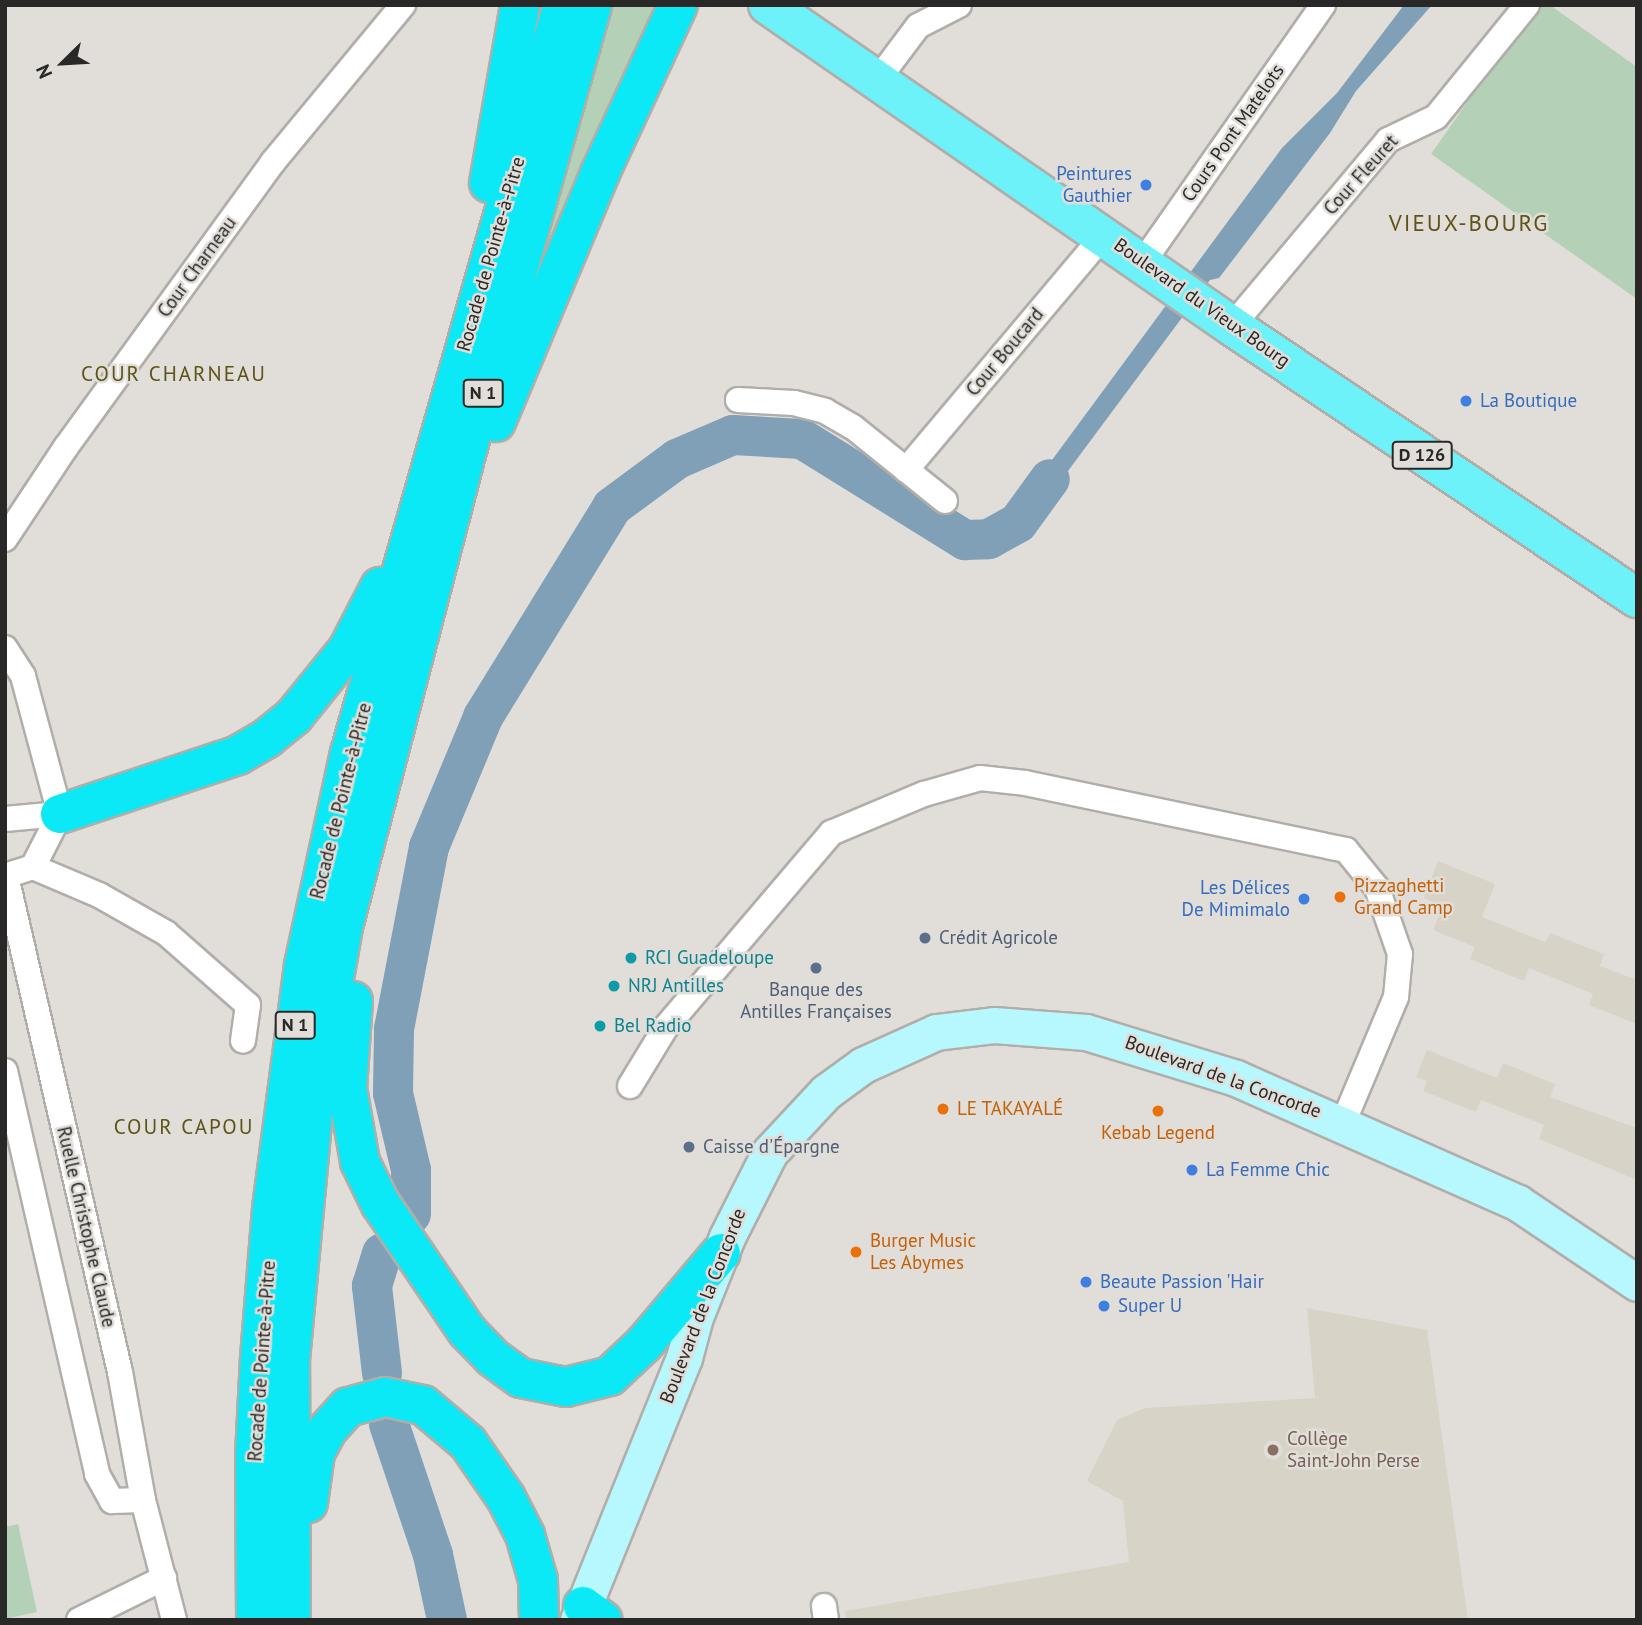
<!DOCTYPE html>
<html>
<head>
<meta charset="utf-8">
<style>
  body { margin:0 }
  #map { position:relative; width:1642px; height:1625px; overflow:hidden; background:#e1ded9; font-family:"PT Sans",sans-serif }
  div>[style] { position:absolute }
  .built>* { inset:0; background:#d7d3c7 }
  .green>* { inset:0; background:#b4d1b8 }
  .water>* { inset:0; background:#80a0b7 }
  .river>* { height:40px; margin:-20px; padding:0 20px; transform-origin:20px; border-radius:20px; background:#80a0b7 }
  .roads { filter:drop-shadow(2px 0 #b1aeaa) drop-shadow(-2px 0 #b1aeaa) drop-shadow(0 2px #b1aeaa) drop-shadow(0 -2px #b1aeaa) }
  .street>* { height:24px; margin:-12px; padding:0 12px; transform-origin:12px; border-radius:12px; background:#fff }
  .secondary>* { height:35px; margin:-17.5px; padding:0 17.5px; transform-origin:17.5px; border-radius:17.5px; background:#b6f8fd }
  .primary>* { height:38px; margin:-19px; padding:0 19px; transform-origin:19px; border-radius:19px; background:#6df2fa }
  .highway>* { height:38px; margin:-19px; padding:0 19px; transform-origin:19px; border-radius:19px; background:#0be9f7 }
  .dots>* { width:19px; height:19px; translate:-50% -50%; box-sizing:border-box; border:4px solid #e1ded9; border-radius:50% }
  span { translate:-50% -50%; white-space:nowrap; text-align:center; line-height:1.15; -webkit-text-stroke:5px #e1ded9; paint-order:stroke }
  .shield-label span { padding:2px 5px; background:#e1ded9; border:2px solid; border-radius:5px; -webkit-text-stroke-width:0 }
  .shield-label { font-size:18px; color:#292826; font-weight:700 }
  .street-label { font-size:19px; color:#292826 }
  .shop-label { font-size:19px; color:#366cbe }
  .right { translate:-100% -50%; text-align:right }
  .left { translate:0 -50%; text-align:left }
  .food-label { font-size:19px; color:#c56008 }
  .service-label { font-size:19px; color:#4e5e75 }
  .culture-label { font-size:19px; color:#0d838f }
  .education-label { font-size:19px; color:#785e54 }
  .neighbourhood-label { font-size:21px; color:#5e5417; letter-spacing:2px }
  .quarter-label { font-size:23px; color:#5e5417; letter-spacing:2px }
  .frame { position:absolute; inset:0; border:7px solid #292826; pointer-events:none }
  .north { position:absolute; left:28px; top:28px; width:70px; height:70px; -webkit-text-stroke:5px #e1ded9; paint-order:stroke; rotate:246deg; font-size:19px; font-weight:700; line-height:28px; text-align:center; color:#292826 }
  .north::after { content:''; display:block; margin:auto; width:24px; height:32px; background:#292826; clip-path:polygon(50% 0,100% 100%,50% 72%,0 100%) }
</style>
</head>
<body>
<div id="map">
  <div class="built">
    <div style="clip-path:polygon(1438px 861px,1495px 884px,1482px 917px,1545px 942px,1550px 933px,1604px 954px,1600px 966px,1637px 980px,1637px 1024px,1589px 1005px,1593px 994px,1529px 968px,1524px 981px,1470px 959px,1475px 947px,1433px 930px,1443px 906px,1424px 898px)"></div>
    <div style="clip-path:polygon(1427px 1050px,1497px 1078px,1503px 1063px,1555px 1084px,1550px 1097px,1637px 1128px,1637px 1180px,1539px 1139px,1544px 1125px,1481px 1100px,1476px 1112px,1423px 1091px,1427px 1081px,1416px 1077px)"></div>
    <div style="clip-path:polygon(1307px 1308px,1427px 1330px,1468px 1620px,847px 1620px,845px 1611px,1129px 1562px,1123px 1501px,1087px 1481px,1117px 1420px,1145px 1408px,1315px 1398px)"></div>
  </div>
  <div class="green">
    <div style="clip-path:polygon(612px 5px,656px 5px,587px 158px,539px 297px,529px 285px)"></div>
    <div style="clip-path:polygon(1535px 5px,1550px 5px,1637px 67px,1637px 299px,1431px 154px)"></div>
    <div style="clip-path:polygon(18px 1524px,37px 1612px,5px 1619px,5px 1527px)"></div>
  </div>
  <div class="water">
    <div style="clip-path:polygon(1404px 5px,1432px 5px,1356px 91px,1330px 133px,1219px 278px,1210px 280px,1036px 514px,1018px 523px,1021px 503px,1038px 479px,1282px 148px,1337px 93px)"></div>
  </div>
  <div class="river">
    <div style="left:411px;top:1214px;width:44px;rotate:-90deg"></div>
    <div style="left:411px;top:1170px;width:79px;rotate:-103.2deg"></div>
    <div style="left:393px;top:1093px;width:64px;rotate:-89.1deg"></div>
    <div style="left:394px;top:1029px;width:185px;rotate:-79.1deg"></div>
    <div style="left:429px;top:847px;width:141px;rotate:-67.4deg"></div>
    <div style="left:483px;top:717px;width:246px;rotate:-58.4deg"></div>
    <div style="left:612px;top:507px;width:81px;rotate:-36.4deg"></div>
    <div style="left:677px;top:459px;width:61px;rotate:-23.2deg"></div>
    <div style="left:733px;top:435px;width:69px;rotate:3.3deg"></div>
    <div style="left:802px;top:439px;width:192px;rotate:31.8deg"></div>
    <div style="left:965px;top:540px;width:24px;rotate:-2deg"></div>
    <div style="left:989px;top:539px;width:33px;rotate:-29deg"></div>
    <div style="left:1018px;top:523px;width:54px;rotate:-54deg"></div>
    <div style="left:382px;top:1373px;width:88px;rotate:-96.6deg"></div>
    <div style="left:372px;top:1286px;width:34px;rotate:-73deg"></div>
    <div style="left:389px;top:1424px;width:138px;rotate:71.4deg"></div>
    <div style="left:433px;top:1555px;width:66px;rotate:77.8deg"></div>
  </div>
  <div class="roads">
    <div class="street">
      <div style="left:876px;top:82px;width:70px;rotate:-53.1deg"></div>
      <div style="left:918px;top:26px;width:46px;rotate:-27.1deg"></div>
      <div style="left:1143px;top:262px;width:314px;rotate:-55deg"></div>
      <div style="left:1232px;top:326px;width:243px;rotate:-50deg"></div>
      <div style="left:1388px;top:140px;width:53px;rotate:-25.6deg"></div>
      <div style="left:1436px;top:117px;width:144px;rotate:-50.9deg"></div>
      <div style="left:738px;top:400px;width:56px;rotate:3.1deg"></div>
      <div style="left:794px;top:403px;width:32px;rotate:14deg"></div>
      <div style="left:825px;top:411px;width:32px;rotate:30deg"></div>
      <div style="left:853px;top:427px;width:118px;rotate:38.8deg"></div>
      <div style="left:906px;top:470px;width:307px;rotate:-49.9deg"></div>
      <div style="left:5px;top:539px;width:110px;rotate:-56.5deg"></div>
      <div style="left:66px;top:447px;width:352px;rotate:-54deg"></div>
      <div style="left:273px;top:162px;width:204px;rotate:-50.4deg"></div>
      <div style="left:5px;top:648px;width:33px;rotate:57deg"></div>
      <div style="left:23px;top:676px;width:143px;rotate:75deg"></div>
      <div style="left:5px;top:819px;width:55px;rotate:-5.2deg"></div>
      <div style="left:33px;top:867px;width:59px;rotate:-63deg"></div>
      <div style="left:5px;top:876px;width:29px;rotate:-18deg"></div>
      <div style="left:33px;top:867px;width:72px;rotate:23deg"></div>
      <div style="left:99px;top:895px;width:77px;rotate:29.6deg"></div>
      <div style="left:166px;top:933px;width:109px;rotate:41.3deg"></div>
      <div style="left:248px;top:1005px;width:36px;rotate:98deg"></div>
      <div style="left:6px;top:876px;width:509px;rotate:77.06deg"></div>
      <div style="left:120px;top:1372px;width:130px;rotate:79.8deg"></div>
      <div style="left:143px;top:1500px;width:124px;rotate:75.5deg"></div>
      <div style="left:5px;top:1071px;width:413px;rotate:77.1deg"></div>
      <div style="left:97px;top:1474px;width:31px;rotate:61deg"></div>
      <div style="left:112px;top:1501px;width:31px;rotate:-2deg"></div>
      <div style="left:630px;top:1086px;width:69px;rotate:-58.6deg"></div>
      <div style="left:666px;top:1027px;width:255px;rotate:-49.6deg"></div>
      <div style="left:831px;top:833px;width:101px;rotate:-22.8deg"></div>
      <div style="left:924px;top:794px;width:58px;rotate:-15.9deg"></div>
      <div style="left:980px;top:778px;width:45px;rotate:6.3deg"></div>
      <div style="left:1025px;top:783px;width:328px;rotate:11.8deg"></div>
      <div style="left:1346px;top:850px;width:49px;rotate:50.8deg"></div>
      <div style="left:1377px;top:888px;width:70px;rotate:70.8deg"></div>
      <div style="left:1400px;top:954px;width:43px;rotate:95.3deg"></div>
      <div style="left:1396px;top:997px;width:137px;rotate:112.8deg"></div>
      <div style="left:824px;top:1606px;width:14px;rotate:82deg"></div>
      <div style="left:79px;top:1620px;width:95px;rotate:-26.3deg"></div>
    </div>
    <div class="secondary">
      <div style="left:578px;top:1620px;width:283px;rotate:-68deg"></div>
      <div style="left:684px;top:1358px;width:42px;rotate:-75deg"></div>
      <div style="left:695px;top:1317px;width:86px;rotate:-68.2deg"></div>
      <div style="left:727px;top:1237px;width:95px;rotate:-63.2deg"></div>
      <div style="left:770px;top:1152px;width:82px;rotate:-47deg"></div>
      <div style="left:826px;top:1092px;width:46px;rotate:-36.1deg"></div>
      <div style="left:863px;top:1065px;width:80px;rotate:-24.3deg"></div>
      <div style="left:936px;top:1032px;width:58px;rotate:-6.9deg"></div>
      <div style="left:994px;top:1025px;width:92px;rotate:4.4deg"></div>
      <div style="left:1086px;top:1032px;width:157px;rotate:17deg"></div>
      <div style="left:1236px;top:1078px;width:308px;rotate:23.9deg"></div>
      <div style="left:1518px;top:1203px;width:143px;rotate:33.9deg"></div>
    </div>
    <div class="primary">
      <div style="left:768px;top:5px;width:564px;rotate:34.68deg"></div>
      <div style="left:1232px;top:326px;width:488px;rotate:33.9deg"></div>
    </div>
    <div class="highway">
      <div style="left:489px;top:183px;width:181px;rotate:-80.1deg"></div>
      <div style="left:496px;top:422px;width:270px;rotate:-67.3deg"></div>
      <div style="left:600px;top:173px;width:185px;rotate:-65.1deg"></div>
      <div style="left:60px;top:814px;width:188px;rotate:-18.3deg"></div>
      <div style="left:238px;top:755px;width:34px;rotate:-30deg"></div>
      <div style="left:267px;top:738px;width:35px;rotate:-39deg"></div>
      <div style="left:294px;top:716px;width:86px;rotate:-51.1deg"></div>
      <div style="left:348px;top:649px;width:70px;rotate:-62.7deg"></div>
      <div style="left:353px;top:1001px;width:87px;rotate:93.9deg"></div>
      <div style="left:347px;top:1088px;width:75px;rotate:80deg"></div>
      <div style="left:360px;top:1162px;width:46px;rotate:64deg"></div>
      <div style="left:380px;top:1203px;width:155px;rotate:55.8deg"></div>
      <div style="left:467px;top:1331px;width:37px;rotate:46deg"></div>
      <div style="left:493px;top:1358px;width:34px;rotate:36deg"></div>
      <div style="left:521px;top:1378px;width:46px;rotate:11.3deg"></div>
      <div style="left:566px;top:1387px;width:45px;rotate:-14deg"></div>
      <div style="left:610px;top:1376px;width:47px;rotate:-43.3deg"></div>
      <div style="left:644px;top:1344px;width:119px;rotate:-49.8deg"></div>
      <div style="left:308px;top:1503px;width:50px;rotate:-82deg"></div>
      <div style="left:315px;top:1453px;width:26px;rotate:-62deg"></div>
      <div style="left:327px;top:1430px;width:31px;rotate:-48deg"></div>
      <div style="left:348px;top:1407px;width:38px;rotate:-15deg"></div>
      <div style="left:385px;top:1397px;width:39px;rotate:12deg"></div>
      <div style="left:423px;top:1405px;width:59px;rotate:40.2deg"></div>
      <div style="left:468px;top:1443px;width:67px;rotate:55.4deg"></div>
      <div style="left:506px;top:1498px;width:42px;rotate:62.8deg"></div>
      <div style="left:525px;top:1535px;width:47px;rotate:73.9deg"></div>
      <div style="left:538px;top:1580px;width:40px;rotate:88.6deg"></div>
      <div style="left:583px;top:1606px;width:24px;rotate:36deg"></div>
      <div style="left:256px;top:1620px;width:165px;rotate:-90.3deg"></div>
      <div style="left:255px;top:1455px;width:98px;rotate:-87.1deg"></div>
      <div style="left:260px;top:1357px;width:149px;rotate:-85.4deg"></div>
      <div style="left:272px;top:1208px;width:245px;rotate:-82.5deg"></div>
      <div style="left:304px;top:965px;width:217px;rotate:-77.8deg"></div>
      <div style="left:350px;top:753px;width:778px;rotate:-74.11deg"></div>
      <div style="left:291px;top:1620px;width:260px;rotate:-90.2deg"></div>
      <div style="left:290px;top:1360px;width:272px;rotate:-84.7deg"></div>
      <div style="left:315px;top:1089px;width:164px;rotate:-80.2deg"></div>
      <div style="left:343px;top:927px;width:477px;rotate:-75.4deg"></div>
      <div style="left:463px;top:465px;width:478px;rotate:-74.3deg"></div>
    </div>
  </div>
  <div class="dots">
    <div style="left:1146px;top:185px;background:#3f7fe0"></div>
    <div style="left:1466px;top:401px;background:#3f7fe0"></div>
    <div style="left:1340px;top:897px;background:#e8710a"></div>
    <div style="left:1304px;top:899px;background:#3f7fe0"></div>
    <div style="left:925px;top:938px;background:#5c6f8a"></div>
    <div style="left:631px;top:958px;background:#0f9aa8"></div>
    <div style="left:816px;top:968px;background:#5c6f8a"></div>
    <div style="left:614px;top:986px;background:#0f9aa8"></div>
    <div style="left:600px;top:1026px;background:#0f9aa8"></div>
    <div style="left:943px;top:1109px;background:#e8710a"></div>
    <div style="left:1158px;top:1111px;background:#e8710a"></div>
    <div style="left:689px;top:1147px;background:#5c6f8a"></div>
    <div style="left:1192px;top:1170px;background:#3f7fe0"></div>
    <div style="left:856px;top:1252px;background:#e8710a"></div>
    <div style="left:1086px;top:1282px;background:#3f7fe0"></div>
    <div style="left:1104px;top:1306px;background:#3f7fe0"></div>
    <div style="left:1273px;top:1450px;background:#8d6e63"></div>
  </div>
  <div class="shield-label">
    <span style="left:483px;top:393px">N 1</span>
    <span style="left:1422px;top:455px">D 126</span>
    <span style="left:295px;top:1025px">N 1</span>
  </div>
  <div class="street-label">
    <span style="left:1233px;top:133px;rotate:-55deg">Cours Pont Matelots</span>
    <span style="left:1361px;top:175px;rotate:-48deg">Cour Fleuret</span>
    <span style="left:491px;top:254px;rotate:-74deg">Rocade de Pointe-à-Pitre</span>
    <span style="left:197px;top:267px;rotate:-54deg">Cour Charneau</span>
    <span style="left:1202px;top:303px;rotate:35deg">Boulevard du Vieux Bourg</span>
    <span style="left:1005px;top:352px;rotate:-50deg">Cour Boucard</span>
    <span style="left:341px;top:801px;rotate:-76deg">Rocade de Pointe-à-Pitre</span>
    <span style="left:1223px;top:1077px;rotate:20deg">Boulevard de la Concorde</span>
    <span style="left:86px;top:1227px;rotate:77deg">Ruelle Christophe Claude</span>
    <span style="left:703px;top:1306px;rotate:-69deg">Boulevard de la Concorde</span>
    <span style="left:262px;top:1361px;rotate:-86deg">Rocade de Pointe-à-Pitre</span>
  </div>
  <div class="shop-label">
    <span class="right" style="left:1132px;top:185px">Peintures<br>Gauthier</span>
    <span class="left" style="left:1480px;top:401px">La Boutique</span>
    <span class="right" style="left:1290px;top:899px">Les Délices<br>De Mimimalo</span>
    <span class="left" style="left:1206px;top:1170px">La Femme Chic</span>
    <span class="left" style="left:1100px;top:1282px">Beaute Passion 'Hair</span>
    <span class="left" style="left:1118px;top:1306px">Super U</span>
  </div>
  <div class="food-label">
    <span class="left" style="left:1354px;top:897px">Pizzaghetti<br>Grand Camp</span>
    <span class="left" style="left:957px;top:1109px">LE TAKAYALÉ</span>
    <span style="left:1158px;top:1133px">Kebab Legend</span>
    <span class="left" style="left:870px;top:1252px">Burger Music<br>Les Abymes</span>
  </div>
  <div class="service-label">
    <span class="left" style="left:939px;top:938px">Crédit Agricole</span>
    <span style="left:816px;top:1001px">Banque des<br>Antilles Françaises</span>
    <span class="left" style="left:703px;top:1147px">Caisse d'Épargne</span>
  </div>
  <div class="culture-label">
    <span class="left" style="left:645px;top:958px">RCI Guadeloupe</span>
    <span class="left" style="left:628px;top:986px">NRJ Antilles</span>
    <span class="left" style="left:614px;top:1026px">Bel Radio</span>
  </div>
  <div class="education-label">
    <span class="left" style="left:1287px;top:1450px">Collège<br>Saint-John Perse</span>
  </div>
  <div class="neighbourhood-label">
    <span style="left:174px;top:374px">COUR CHARNEAU</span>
    <span style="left:184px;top:1127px">COUR CAPOU</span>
  </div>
  <div class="quarter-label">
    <span style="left:1469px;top:223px">VIEUX-BOURG</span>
  </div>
  <div class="frame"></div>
  <div class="north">N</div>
</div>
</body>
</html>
